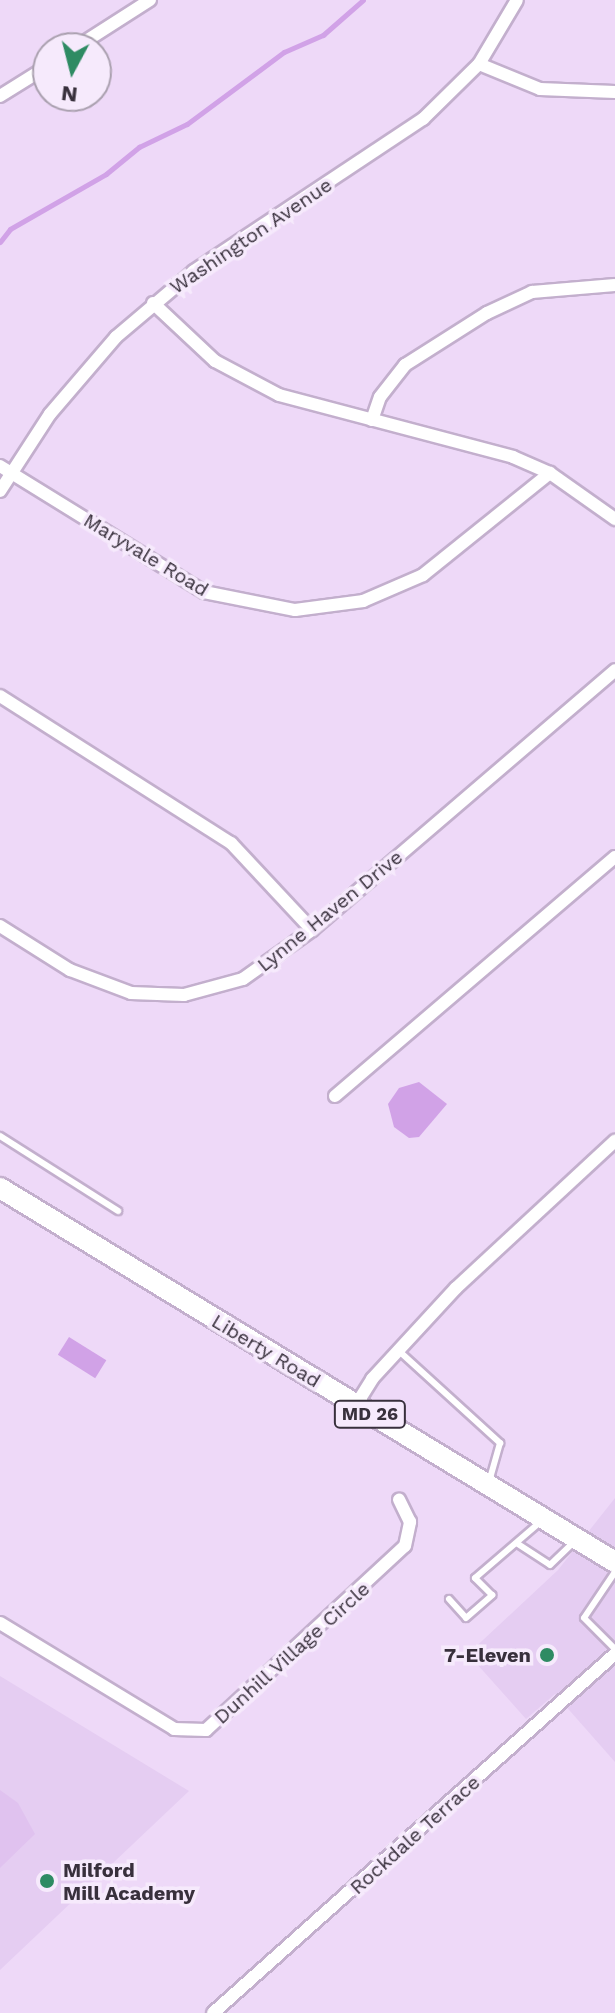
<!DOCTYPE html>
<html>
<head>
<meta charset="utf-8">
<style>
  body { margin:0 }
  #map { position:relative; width:615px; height:2013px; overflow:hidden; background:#eed9f8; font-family:"Work Sans",sans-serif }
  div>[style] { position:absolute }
  .built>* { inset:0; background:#e5cdf2 }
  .green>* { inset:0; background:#e0c2ef }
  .water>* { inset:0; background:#d1a2e7; transform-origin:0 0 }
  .stream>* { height:5px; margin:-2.5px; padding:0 2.5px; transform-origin:2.5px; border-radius:2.5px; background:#d1a2e7 }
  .roads { filter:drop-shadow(2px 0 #c3afcd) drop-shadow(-2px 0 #c3afcd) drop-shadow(0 2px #c3afcd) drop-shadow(0 -2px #c3afcd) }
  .lane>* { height:6px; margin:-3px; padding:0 3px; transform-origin:3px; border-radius:3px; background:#fff }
  .street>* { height:12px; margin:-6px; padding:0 6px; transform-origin:6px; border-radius:6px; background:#fff }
  .primary>* { height:20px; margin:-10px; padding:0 10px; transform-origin:10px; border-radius:10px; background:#fff }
  .dots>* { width:22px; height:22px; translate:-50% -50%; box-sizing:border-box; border:4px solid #f6eafc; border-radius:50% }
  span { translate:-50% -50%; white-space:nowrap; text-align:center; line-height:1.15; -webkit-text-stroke:7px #f6eafc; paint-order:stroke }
  .shield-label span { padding:2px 6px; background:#f6eafc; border:2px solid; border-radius:6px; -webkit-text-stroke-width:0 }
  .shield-label { font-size:18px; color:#38303c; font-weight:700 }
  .street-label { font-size:20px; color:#38303c }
  .poi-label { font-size:20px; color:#38303c; font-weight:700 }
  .right { translate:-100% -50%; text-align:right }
  .left { translate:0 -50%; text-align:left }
  .north { position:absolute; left:32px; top:32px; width:80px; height:80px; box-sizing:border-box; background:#f6eafc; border:2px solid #aaa0af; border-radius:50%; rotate:187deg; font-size:22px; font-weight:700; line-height:32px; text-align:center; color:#38303c }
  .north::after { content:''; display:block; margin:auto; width:28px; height:36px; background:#2e8b63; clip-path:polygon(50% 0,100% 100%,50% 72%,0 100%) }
</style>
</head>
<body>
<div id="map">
  <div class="built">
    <div style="clip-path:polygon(615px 1498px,615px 1762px,555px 1694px,526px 1719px,468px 1654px,558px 1570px)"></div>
    <div style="clip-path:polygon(0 1676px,189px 1791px,0 1970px)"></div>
  </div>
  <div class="green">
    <div style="clip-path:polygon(0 1790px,18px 1803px,35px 1834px,0 1868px)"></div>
  </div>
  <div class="water">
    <div style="clip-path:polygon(419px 1082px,447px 1104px,419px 1137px,409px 1138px,394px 1127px,388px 1104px,399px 1088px)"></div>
    <div style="left:69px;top:1337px;width:44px;height:21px;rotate:32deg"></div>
  </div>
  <div class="stream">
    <div style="left:0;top:242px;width:16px;rotate:-52deg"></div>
    <div style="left:10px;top:229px;width:111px;rotate:-29.8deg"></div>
    <div style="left:106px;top:174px;width:43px;rotate:-39.3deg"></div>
    <div style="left:139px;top:147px;width:53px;rotate:-25.6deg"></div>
    <div style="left:187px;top:124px;width:121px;rotate:-36.6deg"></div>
    <div style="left:284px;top:52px;width:43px;rotate:-23.6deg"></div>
    <div style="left:323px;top:35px;width:53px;rotate:-41.2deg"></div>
  </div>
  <div class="roads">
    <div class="lane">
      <div style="left:0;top:1136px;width:140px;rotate:32.4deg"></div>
      <div style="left:399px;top:1351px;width:137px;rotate:42.3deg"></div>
      <div style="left:500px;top:1443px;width:41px;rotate:105.8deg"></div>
      <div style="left:518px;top:1544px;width:38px;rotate:33deg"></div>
      <div style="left:550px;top:1565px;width:33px;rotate:-44deg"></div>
      <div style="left:615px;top:1572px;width:55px;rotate:124deg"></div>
      <div style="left:584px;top:1618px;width:44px;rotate:45deg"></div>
      <div style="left:449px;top:1599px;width:25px;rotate:48deg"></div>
      <div style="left:466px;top:1618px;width:35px;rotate:-41deg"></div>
      <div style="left:492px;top:1595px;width:24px;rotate:-135deg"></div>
      <div style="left:475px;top:1578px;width:86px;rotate:-40.7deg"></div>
    </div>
    <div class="street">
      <div style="left:75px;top:48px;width:89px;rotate:-32.6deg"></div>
      <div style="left:479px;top:64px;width:66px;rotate:22.3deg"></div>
      <div style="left:540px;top:89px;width:75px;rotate:2.3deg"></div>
      <div style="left:0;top:96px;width:57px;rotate:-32deg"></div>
      <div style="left:153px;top:303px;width:85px;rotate:43.1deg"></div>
      <div style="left:215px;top:361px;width:72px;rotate:28deg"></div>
      <div style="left:279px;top:395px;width:242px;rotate:14.8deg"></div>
      <div style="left:513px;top:457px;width:40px;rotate:23.4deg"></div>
      <div style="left:550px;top:473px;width:80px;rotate:35.3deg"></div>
      <div style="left:372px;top:420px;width:24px;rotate:-71deg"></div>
      <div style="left:380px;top:397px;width:41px;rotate:-52deg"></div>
      <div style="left:405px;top:365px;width:97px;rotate:-32.4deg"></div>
      <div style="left:487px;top:313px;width:50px;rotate:-25deg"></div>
      <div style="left:532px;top:292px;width:83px;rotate:-4.8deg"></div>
      <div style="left:0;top:466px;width:240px;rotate:31.7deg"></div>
      <div style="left:204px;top:592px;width:93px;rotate:11.2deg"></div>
      <div style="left:295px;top:610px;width:69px;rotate:-7.5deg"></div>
      <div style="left:363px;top:601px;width:65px;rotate:-23.4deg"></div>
      <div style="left:423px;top:575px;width:163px;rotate:-38.8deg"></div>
      <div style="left:0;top:491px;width:92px;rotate:-57deg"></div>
      <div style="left:50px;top:414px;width:101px;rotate:-49.4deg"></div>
      <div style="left:116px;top:337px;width:102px;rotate:-40.2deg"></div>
      <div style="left:194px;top:271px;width:275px;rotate:-33.6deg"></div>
      <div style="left:423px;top:119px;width:78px;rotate:-44.5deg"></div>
      <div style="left:479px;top:64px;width:74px;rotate:-59.3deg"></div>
      <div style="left:0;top:696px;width:274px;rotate:32.5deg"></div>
      <div style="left:231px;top:843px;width:119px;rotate:47deg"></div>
      <div style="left:0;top:926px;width:83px;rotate:32.2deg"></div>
      <div style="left:70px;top:970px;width:65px;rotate:20.7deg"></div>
      <div style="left:131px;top:993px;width:53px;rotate:2.2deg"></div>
      <div style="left:184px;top:995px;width:61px;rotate:-15.2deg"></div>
      <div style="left:243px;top:979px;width:85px;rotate:-35.4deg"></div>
      <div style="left:312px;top:930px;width:399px;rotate:-40.6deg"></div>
      <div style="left:335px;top:1096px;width:368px;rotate:-40.5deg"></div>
      <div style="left:356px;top:1405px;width:31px;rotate:-58deg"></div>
      <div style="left:372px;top:1379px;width:124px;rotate:-47.3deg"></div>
      <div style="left:456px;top:1288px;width:217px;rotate:-42.8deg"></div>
      <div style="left:0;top:1623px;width:204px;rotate:31.3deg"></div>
      <div style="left:174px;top:1729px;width:32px;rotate:2deg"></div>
      <div style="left:206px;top:1730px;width:271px;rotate:-42.8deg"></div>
      <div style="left:405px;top:1546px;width:25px;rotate:-78deg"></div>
      <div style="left:410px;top:1522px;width:25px;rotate:-116deg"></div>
      <div style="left:213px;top:2013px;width:539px;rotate:-41.77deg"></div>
    </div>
    <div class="primary">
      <div style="left:0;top:1188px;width:720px;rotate:31.31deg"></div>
    </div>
  </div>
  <div class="dots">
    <div style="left:547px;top:1655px;background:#2e8b63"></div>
    <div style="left:47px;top:1881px;background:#2e8b63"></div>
  </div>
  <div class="shield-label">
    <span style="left:370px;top:1414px">MD 26</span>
  </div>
  <div class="street-label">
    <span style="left:251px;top:236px;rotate:-34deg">Washington Avenue</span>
    <span style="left:146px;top:555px;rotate:31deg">Maryvale Road</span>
    <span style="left:330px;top:911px;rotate:-39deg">Lynne Haven Drive</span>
    <span style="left:266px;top:1351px;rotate:31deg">Liberty Road</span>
    <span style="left:292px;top:1653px;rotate:-42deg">Dunhill Village Circle</span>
    <span style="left:415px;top:1835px;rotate:-42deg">Rockdale Terrace</span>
  </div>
  <div class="poi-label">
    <span class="right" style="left:531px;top:1655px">7-Eleven</span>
    <span class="left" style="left:63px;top:1882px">Milford<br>Mill Academy</span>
  </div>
  <div class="north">N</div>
</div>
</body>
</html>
